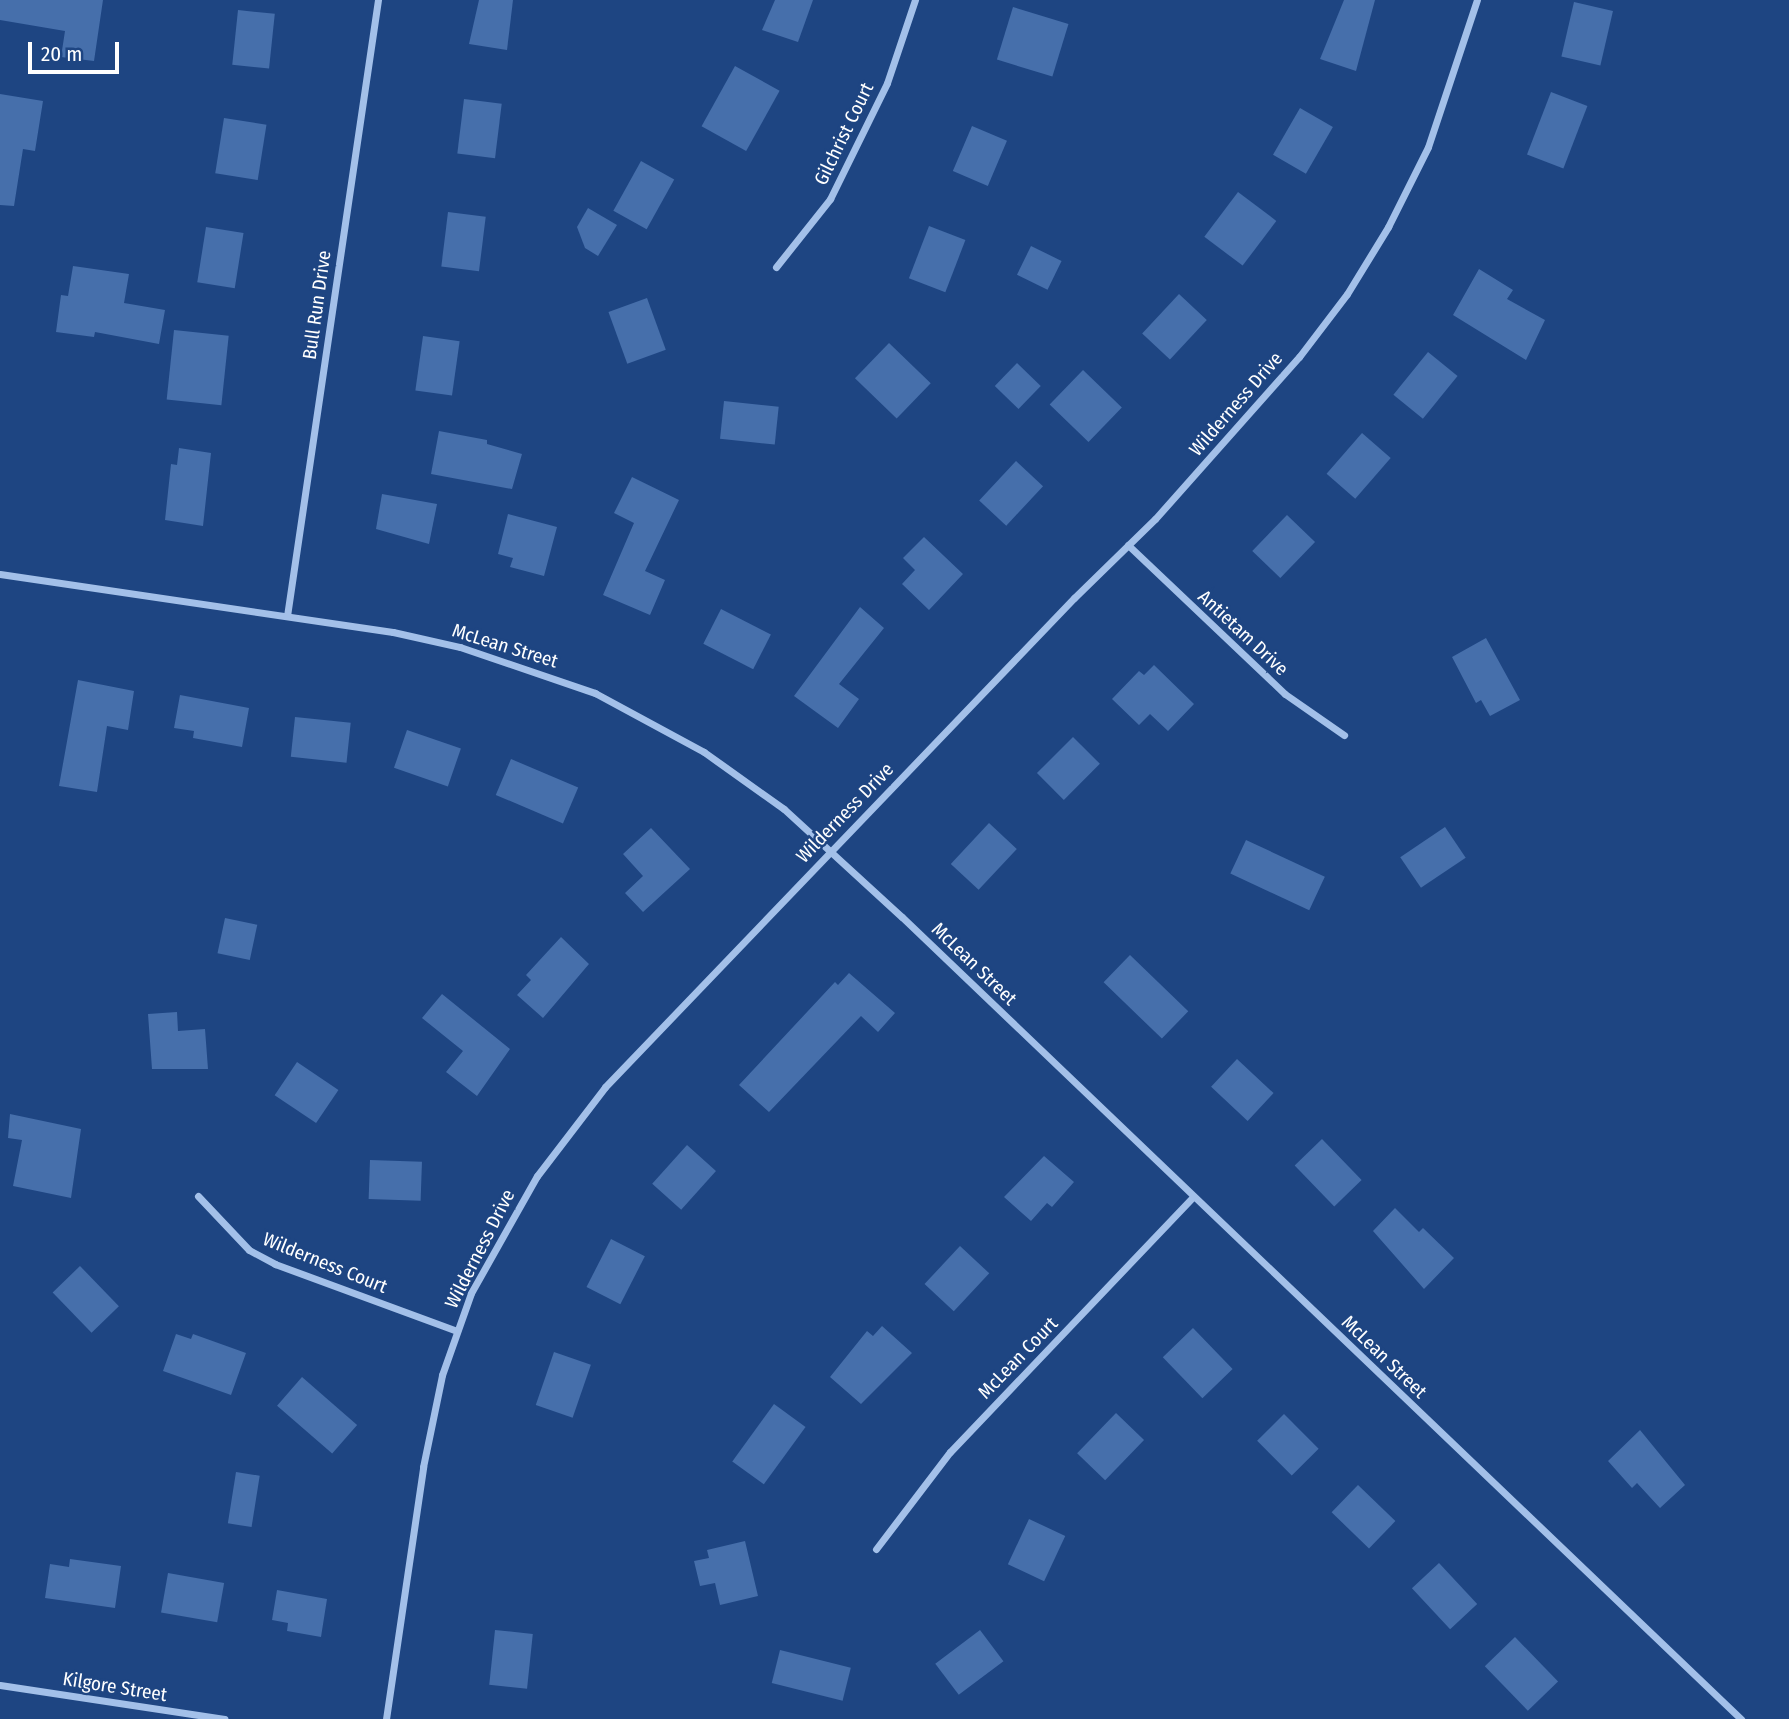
<!DOCTYPE html>
<html>
<head>
<meta charset="utf-8">
<style>
  body { margin:0 }
  #map { position:relative; width:1789px; height:1719px; overflow:hidden; background:#1e4582; font-family:"Fira Sans Condensed",sans-serif }
  div>[style] { position:absolute }
  .building>* { inset:0; background:#466fab; transform-origin:0 0 }
  .minor>* { height:7px; margin:-3.5px; padding:0 3.5px; transform-origin:3.5px; border-radius:3.5px; background:#a3c0e9 }
  span { translate:-50% -50%; white-space:nowrap; text-align:center; line-height:1.15; -webkit-text-stroke:5px #1e4582; paint-order:stroke }
  .street-label { font-size:19px; color:#fff }
  .scale { position:absolute; left:28px; top:42px; width:91px; height:32px; box-sizing:border-box; border:4px solid #fff; border-top:0; padding-left:9px; font-size:21px; line-height:24px; white-space:nowrap; color:#fff; -webkit-text-stroke:5px #1e4582; paint-order:stroke }
</style>
</head>
<body>
<div id="map">
  <div class="building">
    <div style="clip-path:polygon(0 0,103px 0,94px 61px,61px 57px,65px 31px,0 20px)"></div>
    <div style="clip-path:polygon(479px 0,513px 0,507px 50px,469px 44px)"></div>
    <div style="clip-path:polygon(775px 0,813px 0,798px 42px,762px 30px)"></div>
    <div style="clip-path:polygon(1344px 0,1375px 0,1356px 71px,1320px 59px)"></div>
    <div style="left:1574px;top:2px;width:40px;height:56px;rotate:13deg"></div>
    <div style="left:1013px;top:7px;width:58px;height:55px;rotate:17deg"></div>
    <div style="left:238px;top:10px;width:37px;height:55px;rotate:6deg"></div>
    <div style="left:735px;top:66px;width:51px;height:69px;rotate:29deg"></div>
    <div style="left:1551px;top:92px;width:39px;height:67px;rotate:21deg"></div>
    <div style="clip-path:polygon(0 94px,43px 101px,35px 151px,23px 149px,14px 206px,0 205px)"></div>
    <div style="left:464px;top:99px;width:38px;height:55px;rotate:7deg"></div>
    <div style="left:1300px;top:108px;width:38px;height:54px;rotate:30deg"></div>
    <div style="left:224px;top:118px;width:43px;height:56px;rotate:9deg"></div>
    <div style="left:972px;top:126px;width:38px;height:49px;rotate:23deg"></div>
    <div style="left:641px;top:161px;width:38px;height:57px;rotate:29deg"></div>
    <div style="left:1238px;top:192px;width:48px;height:56px;rotate:37deg"></div>
    <div style="clip-path:polygon(588px 208px,617px 225px,598px 256px,585px 248px,577px 227px)"></div>
    <div style="left:448px;top:212px;width:38px;height:55px;rotate:7deg"></div>
    <div style="left:929px;top:226px;width:39px;height:56px;rotate:21deg"></div>
    <div style="left:206px;top:227px;width:38px;height:56px;rotate:9deg"></div>
    <div style="left:1031px;top:246px;width:34px;height:32px;rotate:26deg"></div>
    <div style="clip-path:polygon(73px 266px,129px 274px,124px 303px,165px 310px,159px 344px,95px 332px,94px 337px,56px 332px,61px 295px,68px 296px)"></div>
    <div style="clip-path:polygon(1479px 269px,1513px 290px,1507px 299px,1545px 320px,1526px 360px,1453px 315px)"></div>
    <div style="left:1179px;top:294px;width:38px;height:54px;rotate:43deg"></div>
    <div style="left:647px;top:298px;width:55px;height:41px;rotate:70deg"></div>
    <div style="left:174px;top:330px;width:55px;height:70px;rotate:6deg"></div>
    <div style="left:423px;top:336px;width:37px;height:55px;rotate:8deg"></div>
    <div style="left:889px;top:343px;width:58px;height:49px;rotate:44deg"></div>
    <div style="left:1428px;top:352px;width:38px;height:55px;rotate:39deg"></div>
    <div style="left:1017px;top:363px;width:33px;height:32px;rotate:44deg"></div>
    <div style="left:1083px;top:370px;width:54px;height:48px;rotate:44deg"></div>
    <div style="left:724px;top:401px;width:55px;height:38px;rotate:6deg"></div>
    <div style="clip-path:polygon(439px 431px,487px 440px,487px 444px,522px 454px,512px 489px,431px 474px)"></div>
    <div style="left:1362px;top:433px;width:38px;height:54px;rotate:41deg"></div>
    <div style="clip-path:polygon(179px 448px,211px 453px,203px 526px,165px 520px,171px 464px,177px 465px)"></div>
    <div style="left:1016px;top:461px;width:37px;height:54px;rotate:43deg"></div>
    <div style="clip-path:polygon(632px 477px,679px 500px,645px 571px,665px 580px,650px 615px,603px 595px,634px 523px,614px 513px)"></div>
    <div style="clip-path:polygon(382px 494px,437px 504px,429px 544px,376px 529px)"></div>
    <div style="clip-path:polygon(508px 514px,557px 527px,544px 576px,510px 567px,513px 558px,498px 554px)"></div>
    <div style="left:1287px;top:515px;width:39px;height:50px;rotate:44deg"></div>
    <div style="clip-path:polygon(924px 537px,963px 574px,929px 610px,902px 584px,915px 570px,903px 558px)"></div>
    <div style="clip-path:polygon(860px 607px,884px 628px,839px 684px,859px 699px,838px 728px,794px 696px)"></div>
    <div style="left:721px;top:609px;width:56px;height:39px;rotate:27deg"></div>
    <div style="clip-path:polygon(1486px 638px,1520px 700px,1490px 716px,1481px 700px,1476px 703px,1452px 657px)"></div>
    <div style="clip-path:polygon(1154px 665px,1194px 704px,1168px 731px,1150px 714px,1139px 725px,1112px 699px,1139px 671px,1144px 675px)"></div>
    <div style="clip-path:polygon(78px 680px,134px 691px,128px 730px,107px 726px,97px 792px,59px 786px)"></div>
    <div style="clip-path:polygon(180px 695px,249px 708px,242px 747px,193px 738px,194px 731px,174px 728px)"></div>
    <div style="left:295px;top:717px;width:56px;height:40px;rotate:6deg"></div>
    <div style="left:407px;top:730px;width:57px;height:40px;rotate:19deg"></div>
    <div style="left:1073px;top:737px;width:38px;height:51px;rotate:45deg"></div>
    <div style="left:511px;top:759px;width:73px;height:39px;rotate:23deg"></div>
    <div style="left:989px;top:823px;width:38px;height:56px;rotate:43deg"></div>
    <div style="left:1445px;top:827px;width:37px;height:54px;rotate:56deg"></div>
    <div style="clip-path:polygon(651px 828px,690px 869px,643px 912px,625px 893px,643px 876px,623px 854px)"></div>
    <div style="left:1246px;top:840px;width:87px;height:37px;rotate:25deg"></div>
    <div style="left:225px;top:918px;width:33px;height:36px;rotate:12deg"></div>
    <div style="clip-path:polygon(561px 937px,589px 964px,543px 1018px,517px 995px,531px 980px,526px 975px)"></div>
    <div style="left:1130px;top:955px;width:81px;height:38px;rotate:44deg"></div>
    <div style="clip-path:polygon(849px 973px,895px 1013px,878px 1032px,861px 1016px,769px 1112px,739px 1085px,835px 982px,838px 985px)"></div>
    <div style="clip-path:polygon(442px 994px,510px 1049px,477px 1096px,446px 1072px,463px 1051px,422px 1018px)"></div>
    <div style="clip-path:polygon(177px 1012px,178px 1031px,205px 1029px,208px 1069px,152px 1069px,148px 1014px)"></div>
    <div style="left:1237px;top:1059px;width:50px;height:38px;rotate:43deg"></div>
    <div style="left:297px;top:1062px;width:50px;height:40px;rotate:34deg"></div>
    <div style="clip-path:polygon(10px 1114px,81px 1129px,71px 1198px,13px 1186px,22px 1140px,8px 1138px)"></div>
    <div style="left:1322px;top:1139px;width:57px;height:38px;rotate:46deg"></div>
    <div style="left:687px;top:1145px;width:39px;height:52px;rotate:42deg"></div>
    <div style="clip-path:polygon(1044px 1156px,1074px 1182px,1052px 1207px,1047px 1203px,1031px 1221px,1004px 1197px)"></div>
    <div style="left:370px;top:1160px;width:52px;height:39px;rotate:2deg"></div>
    <div style="clip-path:polygon(1395px 1208px,1419px 1232px,1423px 1228px,1454px 1258px,1424px 1289px,1373px 1231px)"></div>
    <div style="left:611px;top:1239px;width:38px;height:54px;rotate:27deg"></div>
    <div style="left:960px;top:1246px;width:40px;height:52px;rotate:43deg"></div>
    <div style="left:80px;top:1266px;width:56px;height:38px;rotate:46deg"></div>
    <div style="clip-path:polygon(882px 1326px,912px 1353px,861px 1404px,830px 1377px,867px 1331px,873px 1336px)"></div>
    <div style="left:1193px;top:1328px;width:57px;height:42px;rotate:46deg"></div>
    <div style="clip-path:polygon(176px 1334px,191px 1339px,193px 1334px,246px 1353px,231px 1395px,163px 1371px)"></div>
    <div style="left:554px;top:1352px;width:39px;height:56px;rotate:19deg"></div>
    <div style="left:302px;top:1377px;width:73px;height:38px;rotate:41deg"></div>
    <div style="left:774px;top:1404px;width:39px;height:71px;rotate:36deg"></div>
    <div style="left:1116px;top:1413px;width:39px;height:56px;rotate:44deg"></div>
    <div style="left:1284px;top:1414px;width:49px;height:38px;rotate:45deg"></div>
    <div style="clip-path:polygon(1640px 1430px,1685px 1485px,1660px 1508px,1637px 1483px,1632px 1488px,1608px 1461px)"></div>
    <div style="left:236px;top:1472px;width:24px;height:52px;rotate:9deg"></div>
    <div style="left:1358px;top:1485px;width:52px;height:38px;rotate:44deg"></div>
    <div style="left:1029px;top:1519px;width:40px;height:50px;rotate:25deg"></div>
    <div style="clip-path:polygon(745px 1541px,758px 1596px,720px 1605px,715px 1583px,700px 1586px,694px 1561px,709px 1558px,707px 1550px)"></div>
    <div style="clip-path:polygon(70px 1559px,121px 1566px,115px 1608px,45px 1598px,50px 1564px,69px 1567px)"></div>
    <div style="left:1439px;top:1563px;width:56px;height:37px;rotate:47deg"></div>
    <div style="left:168px;top:1573px;width:57px;height:40px;rotate:10deg"></div>
    <div style="clip-path:polygon(277px 1590px,327px 1599px,321px 1637px,287px 1631px,288px 1623px,272px 1620px)"></div>
    <div style="left:495px;top:1630px;width:38px;height:55px;rotate:6deg"></div>
    <div style="left:980px;top:1630px;width:39px;height:56px;rotate:53deg"></div>
    <div style="left:1515px;top:1637px;width:62px;height:42px;rotate:46deg"></div>
    <div style="left:780px;top:1650px;width:73px;height:34px;rotate:14deg"></div>
  </div>
  <div class="minor">
    <div style="left:776px;top:267px;width:87px;rotate:-51.5deg"></div>
    <div style="left:830px;top:199px;width:129px;rotate:-63.8deg"></div>
    <div style="left:887px;top:83px;width:88px;rotate:-71.4deg"></div>
    <div style="left:1128px;top:545px;width:216px;rotate:43.5deg"></div>
    <div style="left:1285px;top:694px;width:72px;rotate:34.8deg"></div>
    <div style="left:0;top:574px;width:397px;rotate:8.4deg"></div>
    <div style="left:393px;top:632px;width:69px;rotate:12.6deg"></div>
    <div style="left:460px;top:647px;width:143px;rotate:18.8deg"></div>
    <div style="left:595px;top:693px;width:124px;rotate:28.4deg"></div>
    <div style="left:704px;top:752px;width:98px;rotate:35.5deg"></div>
    <div style="left:784px;top:809px;width:160px;rotate:42.5deg"></div>
    <div style="left:902px;top:917px;width:1161px;rotate:43.71deg"></div>
    <div style="left:287px;top:616px;width:623px;rotate:-81.6deg"></div>
    <div style="left:198px;top:1196px;width:74px;rotate:46.6deg"></div>
    <div style="left:249px;top:1250px;width:30px;rotate:28deg"></div>
    <div style="left:275px;top:1264px;width:194px;rotate:20.2deg"></div>
    <div style="left:876px;top:1549px;width:122px;rotate:-52.7deg"></div>
    <div style="left:950px;top:1452px;width:352px;rotate:-46.4deg"></div>
    <div style="left:0;top:1685px;width:227px;rotate:8.6deg"></div>
    <div style="left:386px;top:1719px;width:255px;rotate:-81.6deg"></div>
    <div style="left:423px;top:1467px;width:94px;rotate:-78.3deg"></div>
    <div style="left:442px;top:1375px;width:87px;rotate:-70.5deg"></div>
    <div style="left:471px;top:1293px;width:134px;rotate:-60.6deg"></div>
    <div style="left:537px;top:1176px;width:112px;rotate:-52.6deg"></div>
    <div style="left:605px;top:1087px;width:678px;rotate:-46.2deg"></div>
    <div style="left:1074px;top:598px;width:113px;rotate:-44.3deg"></div>
    <div style="left:1155px;top:519px;width:217px;rotate:-48.4deg"></div>
    <div style="left:1299px;top:357px;width:79px;rotate:-52.7deg"></div>
    <div style="left:1347px;top:294px;width:79px;rotate:-58.5deg"></div>
    <div style="left:1388px;top:227px;width:89px;rotate:-63.4deg"></div>
    <div style="left:1428px;top:147px;width:155px;rotate:-71.6deg"></div>
  </div>
  <div class="street-label">
    <span style="left:844px;top:134px;rotate:-64deg">Gilchrist Court</span>
    <span style="left:317px;top:305px;rotate:-82deg">Bull Run Drive</span>
    <span style="left:1236px;top:404px;rotate:-49deg">Wilderness Drive</span>
    <span style="left:1243px;top:633px;rotate:43deg">Antietam Drive</span>
    <span style="left:505px;top:646px;rotate:17deg">McLean Street</span>
    <span style="left:845px;top:813px;rotate:-46deg">Wilderness Drive</span>
    <span style="left:974px;top:964px;rotate:44deg">McLean Street</span>
    <span style="left:480px;top:1249px;rotate:-63deg">Wilderness Drive</span>
    <span style="left:325px;top:1263px;rotate:22deg">Wilderness Court</span>
    <span style="left:1384px;top:1357px;rotate:44deg">McLean Street</span>
    <span style="left:1018px;top:1358px;rotate:-46deg">McLean Court</span>
    <span style="left:115px;top:1687px;rotate:9deg">Kilgore Street</span>
  </div>
  <div class="scale">20 m</div>
</div>
</body>
</html>
